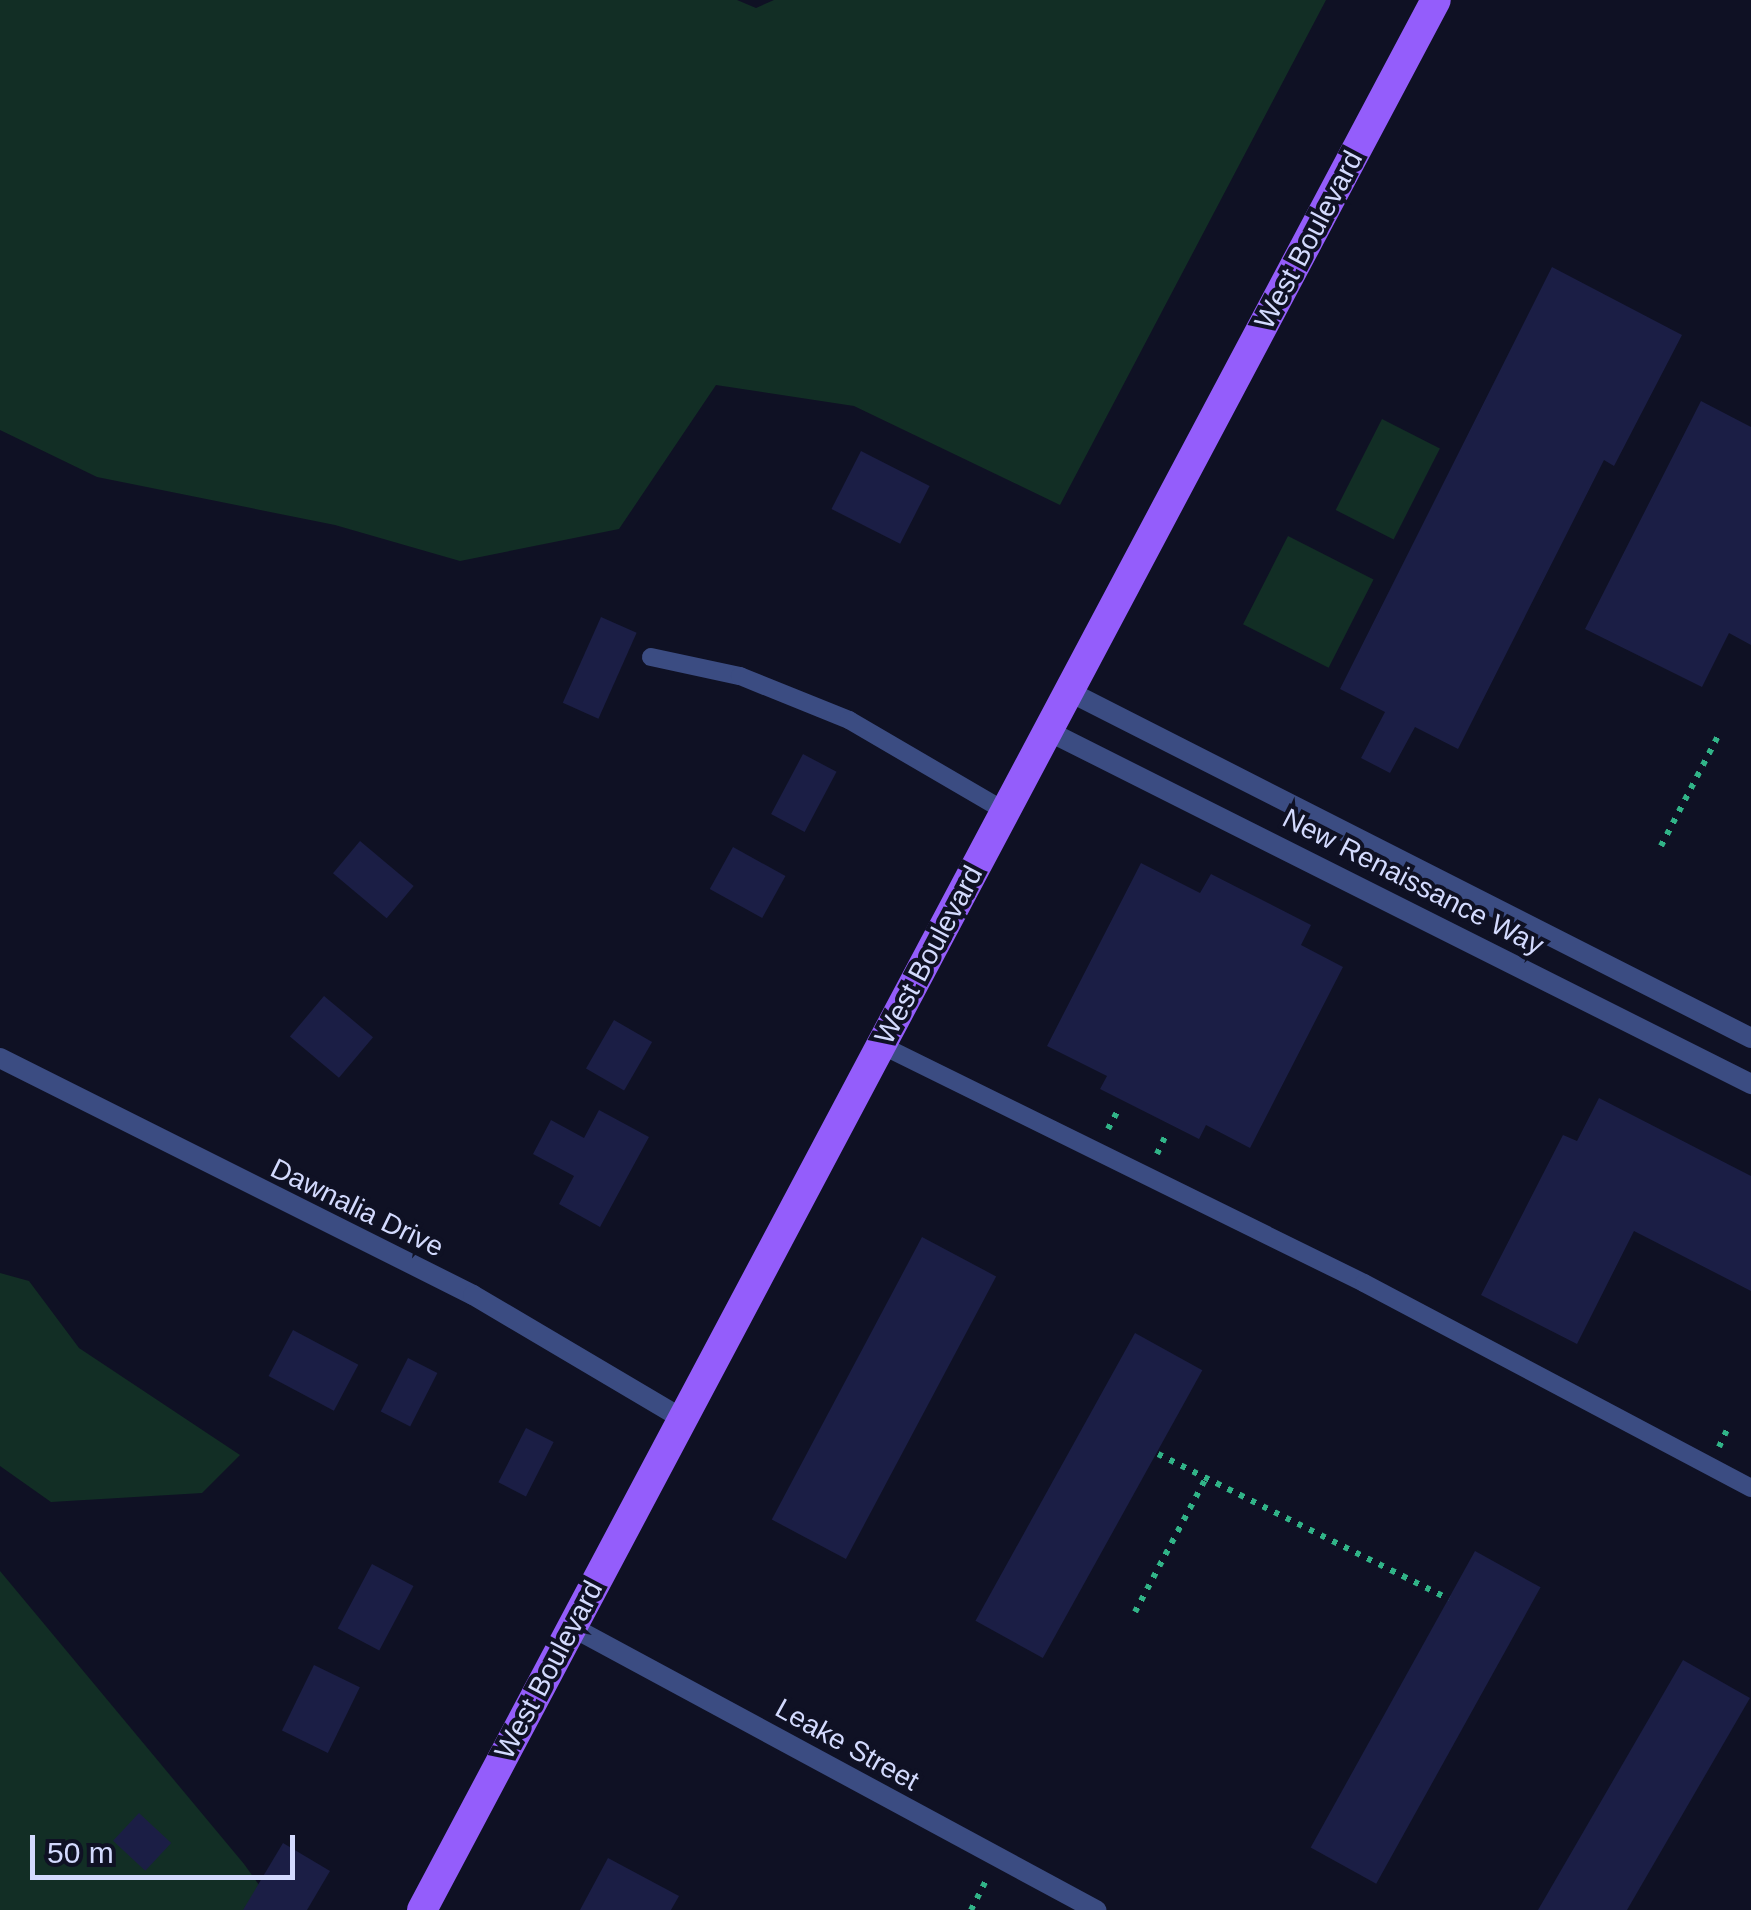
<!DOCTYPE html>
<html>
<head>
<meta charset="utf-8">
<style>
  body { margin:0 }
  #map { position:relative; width:1751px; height:1910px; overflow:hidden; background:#0f1124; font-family:Helvetica,sans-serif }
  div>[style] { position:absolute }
  .green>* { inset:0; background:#122e25; transform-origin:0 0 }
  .building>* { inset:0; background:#1b1e45; transform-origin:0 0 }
  .path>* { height:6px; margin-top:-3px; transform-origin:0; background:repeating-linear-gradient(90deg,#31b488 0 5px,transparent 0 13px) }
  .lane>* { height:18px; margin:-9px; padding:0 9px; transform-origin:9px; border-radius:9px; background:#3b4c82 }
  .street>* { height:20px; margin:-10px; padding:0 10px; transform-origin:10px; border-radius:10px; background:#3b4c82 }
  .primary>* { height:30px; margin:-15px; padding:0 15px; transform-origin:15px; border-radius:15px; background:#945dfb }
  span { translate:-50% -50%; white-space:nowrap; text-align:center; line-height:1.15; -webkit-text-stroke:8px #0f1124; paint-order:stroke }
  .street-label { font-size:28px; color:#d3dafe }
  .scale { position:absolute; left:30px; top:1835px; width:265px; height:45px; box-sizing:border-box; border:5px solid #d3dafe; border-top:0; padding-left:12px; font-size:30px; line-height:35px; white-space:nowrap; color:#d3dafe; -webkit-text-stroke:8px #0f1124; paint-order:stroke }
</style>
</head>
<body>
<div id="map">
  <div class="green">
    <div style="clip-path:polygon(0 0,737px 0,756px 8px,774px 0,1326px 0,1060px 505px,854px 406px,716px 385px,619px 529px,460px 561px,335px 525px,97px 477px,0 430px)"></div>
    <div style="left:1382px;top:419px;width:65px;height:102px;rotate:27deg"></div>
    <div style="left:1288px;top:536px;width:96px;height:99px;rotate:27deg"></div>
    <div style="clip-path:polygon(0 1273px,29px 1281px,79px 1348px,240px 1455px,202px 1493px,51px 1502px,0 1466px)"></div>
    <div style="clip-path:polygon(0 1571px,244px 1864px,277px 1910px,0 1910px)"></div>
  </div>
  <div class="building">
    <div style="clip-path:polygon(1552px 267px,1682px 335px,1614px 466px,1604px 460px,1458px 749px,1415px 727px,1390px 773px,1361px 758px,1385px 712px,1340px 689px)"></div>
    <div style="clip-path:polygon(1701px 401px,1751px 427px,1751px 645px,1729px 633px,1702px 687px,1585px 629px)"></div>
    <div style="left:861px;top:451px;width:77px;height:65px;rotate:27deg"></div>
    <div style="left:601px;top:617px;width:39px;height:94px;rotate:24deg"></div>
    <div style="left:803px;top:754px;width:38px;height:68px;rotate:28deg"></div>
    <div style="left:360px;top:841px;width:70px;height:42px;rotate:40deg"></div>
    <div style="left:733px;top:847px;width:60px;height:48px;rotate:29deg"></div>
    <div style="clip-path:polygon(1141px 863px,1200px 893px,1211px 874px,1311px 925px,1301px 945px,1343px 967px,1250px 1148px,1206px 1125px,1199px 1139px,1100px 1089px,1107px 1076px,1047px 1046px)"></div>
    <div style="left:324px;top:996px;width:64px;height:53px;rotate:40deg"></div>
    <div style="left:614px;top:1020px;width:44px;height:56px;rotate:30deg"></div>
    <div style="clip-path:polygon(1599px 1098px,1751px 1176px,1751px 1291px,1634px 1231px,1577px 1344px,1481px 1295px,1563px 1135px,1577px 1141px)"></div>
    <div style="clip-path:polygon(599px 1110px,649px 1137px,600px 1227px,559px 1204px,574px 1176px,533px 1154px,551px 1120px,584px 1138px)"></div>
    <div style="left:922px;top:1237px;width:84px;height:320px;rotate:28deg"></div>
    <div style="left:293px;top:1330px;width:74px;height:52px;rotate:28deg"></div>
    <div style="left:1135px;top:1333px;width:77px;height:329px;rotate:29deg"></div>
    <div style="left:408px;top:1358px;width:33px;height:60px;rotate:27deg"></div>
    <div style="left:526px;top:1428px;width:31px;height:61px;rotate:27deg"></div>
    <div style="left:1475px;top:1551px;width:75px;height:339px;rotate:29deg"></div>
    <div style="left:372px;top:1564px;width:47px;height:73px;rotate:28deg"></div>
    <div style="clip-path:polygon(1683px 1660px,1750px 1698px,1627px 1910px,1538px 1910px)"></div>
    <div style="left:314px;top:1665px;width:51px;height:73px;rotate:26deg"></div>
    <div style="left:139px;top:1813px;width:44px;height:38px;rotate:43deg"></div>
    <div style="clip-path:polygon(283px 1843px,330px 1871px,307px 1910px,243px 1910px)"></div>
    <div style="clip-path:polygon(608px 1858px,679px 1896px,671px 1910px,580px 1910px)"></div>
  </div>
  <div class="path">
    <div style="left:1661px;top:846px;width:126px;rotate:-62.6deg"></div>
    <div style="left:1108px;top:1129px;width:19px;rotate:-62deg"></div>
    <div style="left:1157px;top:1154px;width:19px;rotate:-65deg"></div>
    <div style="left:1719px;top:1447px;width:19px;rotate:-65deg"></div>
    <div style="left:1158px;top:1454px;width:325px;rotate:26.5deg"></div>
    <div style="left:1135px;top:1612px;width:152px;rotate:-62.1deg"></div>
    <div style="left:971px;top:1910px;width:36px;rotate:-63deg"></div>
  </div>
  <div class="lane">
    <div style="left:651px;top:657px;width:91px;rotate:12.1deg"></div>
    <div style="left:740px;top:676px;width:118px;rotate:22deg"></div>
    <div style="left:849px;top:720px;width:181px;rotate:30.3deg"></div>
    <div style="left:881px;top:1045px;width:538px;rotate:26.23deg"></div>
    <div style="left:1364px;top:1283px;width:438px;rotate:27.9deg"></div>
  </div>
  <div class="street">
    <div style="left:1070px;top:692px;width:764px;rotate:26.93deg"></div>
    <div style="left:1048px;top:731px;width:787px;rotate:26.66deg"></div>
    <div style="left:0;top:1058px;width:529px;rotate:26.61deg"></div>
    <div style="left:473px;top:1295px;width:245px;rotate:30.6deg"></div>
    <div style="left:572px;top:1627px;width:596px;rotate:28.37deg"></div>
  </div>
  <div class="primary">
    <div style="left:422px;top:1910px;width:2162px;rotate:-62.04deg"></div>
  </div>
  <div class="street-label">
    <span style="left:1309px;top:240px;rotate:-62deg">West Boulevard</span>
    <span style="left:1413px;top:882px;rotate:27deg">New Renaissance Way</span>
    <span style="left:929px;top:955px;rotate:-62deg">West Boulevard</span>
    <span style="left:357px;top:1208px;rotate:26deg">Dawnalia Drive</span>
    <span style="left:549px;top:1670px;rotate:-62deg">West Boulevard</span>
    <span style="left:847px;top:1745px;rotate:29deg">Leake Street</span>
  </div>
  <div class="scale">50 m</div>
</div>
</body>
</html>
